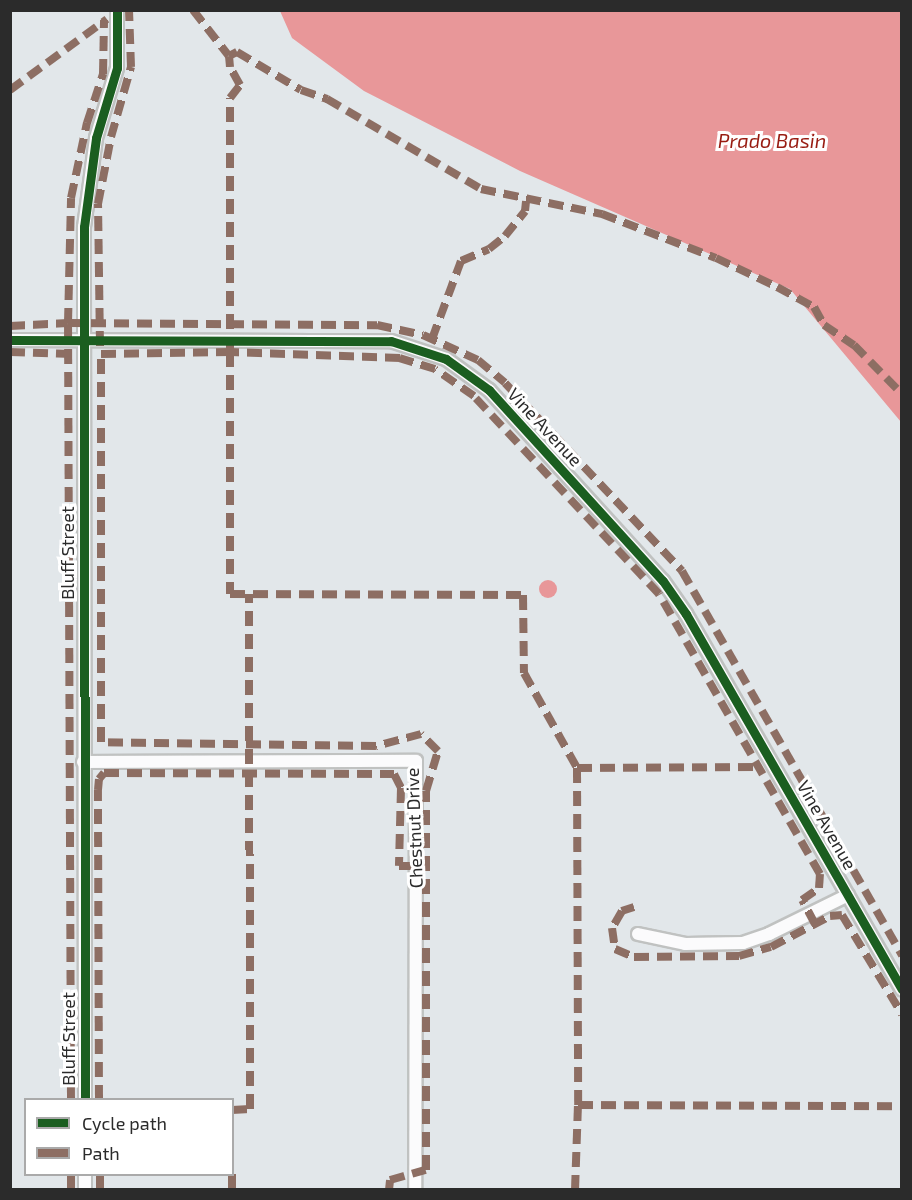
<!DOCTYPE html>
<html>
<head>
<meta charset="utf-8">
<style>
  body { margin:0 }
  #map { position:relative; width:912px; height:1200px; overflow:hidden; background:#e2e7ea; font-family:"Exo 2",sans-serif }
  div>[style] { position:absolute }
  .water>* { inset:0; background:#e89799 }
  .round { border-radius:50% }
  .roads { filter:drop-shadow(2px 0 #c0c2c1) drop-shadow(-2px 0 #c0c2c1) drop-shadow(0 2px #c0c2c1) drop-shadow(0 -2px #c0c2c1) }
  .minor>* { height:12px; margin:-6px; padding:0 6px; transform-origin:6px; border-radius:6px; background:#fbfbfc }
  .quiet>* { height:8px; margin-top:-4px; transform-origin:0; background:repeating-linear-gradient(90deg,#8d6e63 0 15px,transparent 0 23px) }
  .cycleway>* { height:9px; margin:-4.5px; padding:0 4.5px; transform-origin:4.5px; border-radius:4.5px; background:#1b5e20 }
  span { translate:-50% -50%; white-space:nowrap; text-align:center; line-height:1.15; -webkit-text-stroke:6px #fff; paint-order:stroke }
  .street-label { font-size:18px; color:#2b2b2b }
  .water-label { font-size:20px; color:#981c12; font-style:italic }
  .frame { position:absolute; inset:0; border:12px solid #2b2b2b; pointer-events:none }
  .legend { position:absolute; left:24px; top:1098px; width:210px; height:78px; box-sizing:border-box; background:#fff; border:2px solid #aaa; margin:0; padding:8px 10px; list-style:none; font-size:18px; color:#2b2b2b }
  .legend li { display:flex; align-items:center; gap:12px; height:30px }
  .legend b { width:30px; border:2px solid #aaa }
</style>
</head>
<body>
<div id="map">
  <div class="water">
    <div style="clip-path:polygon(280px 11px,901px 11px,901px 422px,790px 289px,520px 171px,364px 91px,292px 38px)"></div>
    <div class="round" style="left:539px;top:580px;width:18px;height:18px"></div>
  </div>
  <div class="roads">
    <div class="minor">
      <div style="left:10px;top:340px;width:381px;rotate:0.2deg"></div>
      <div style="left:391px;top:341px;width:58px;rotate:18.1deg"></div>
      <div style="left:446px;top:359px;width:53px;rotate:35.8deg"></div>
      <div style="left:489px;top:390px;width:258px;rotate:47.7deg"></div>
      <div style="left:663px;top:581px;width:40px;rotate:55.1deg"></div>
      <div style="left:686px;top:614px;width:433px;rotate:60.1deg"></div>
      <div style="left:83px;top:762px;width:333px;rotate:-0.2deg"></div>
      <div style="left:416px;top:761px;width:429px;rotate:90.1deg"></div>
      <div style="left:638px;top:934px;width:48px;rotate:12deg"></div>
      <div style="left:685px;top:944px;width:58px;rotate:-1deg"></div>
      <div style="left:743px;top:943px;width:28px;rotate:-19deg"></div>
      <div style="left:769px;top:934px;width:88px;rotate:-26.3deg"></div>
      <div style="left:85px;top:1100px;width:873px;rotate:-90.07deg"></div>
      <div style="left:84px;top:227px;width:90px;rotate:-82.3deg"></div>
      <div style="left:96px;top:138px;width:73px;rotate:-73.3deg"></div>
      <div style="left:117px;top:68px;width:58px;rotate:-90deg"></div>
      <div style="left:85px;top:1174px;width:16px;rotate:90deg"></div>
    </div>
  </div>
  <div class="quiet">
    <div style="left:193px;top:10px;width:58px;rotate:52deg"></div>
    <div style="left:10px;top:90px;width:120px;rotate:-36.2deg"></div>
    <div style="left:10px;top:326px;width:58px;rotate:-3deg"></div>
    <div style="left:68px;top:323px;width:125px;rotate:-88.6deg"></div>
    <div style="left:71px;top:198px;width:77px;rotate:-78deg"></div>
    <div style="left:87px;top:123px;width:52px;rotate:-71.9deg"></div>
    <div style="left:103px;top:74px;width:54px;rotate:-88.9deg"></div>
    <div style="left:432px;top:339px;width:83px;rotate:-69.6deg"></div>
    <div style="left:461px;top:261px;width:30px;rotate:-23deg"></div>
    <div style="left:489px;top:249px;width:21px;rotate:-39deg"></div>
    <div style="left:505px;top:236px;width:32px;rotate:-51deg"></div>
    <div style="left:525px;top:211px;width:10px;rotate:-84deg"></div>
    <div style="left:100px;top:346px;width:142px;rotate:-90.8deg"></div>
    <div style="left:98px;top:204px;width:68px;rotate:-79deg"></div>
    <div style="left:111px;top:137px;width:73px;rotate:-74.1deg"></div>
    <div style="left:131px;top:67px;width:57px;rotate:-92deg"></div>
    <div style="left:10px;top:352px;width:63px;rotate:1.8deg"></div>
    <div style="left:577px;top:768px;width:181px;rotate:-0.3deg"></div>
    <div style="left:634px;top:907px;width:13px;rotate:162deg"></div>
    <div style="left:622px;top:911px;width:20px;rotate:120deg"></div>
    <div style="left:612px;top:928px;width:21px;rotate:82deg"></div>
    <div style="left:615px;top:949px;width:21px;rotate:23deg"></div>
    <div style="left:634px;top:957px;width:105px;rotate:-0.5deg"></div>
    <div style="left:739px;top:956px;width:33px;rotate:-16deg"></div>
    <div style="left:771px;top:947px;width:67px;rotate:-27.7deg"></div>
    <div style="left:830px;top:916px;width:12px;rotate:-5deg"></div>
    <div style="left:842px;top:915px;width:116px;rotate:58.8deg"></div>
    <div style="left:815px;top:924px;width:27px;rotate:-118deg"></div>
    <div style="left:802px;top:900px;width:21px;rotate:-35deg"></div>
    <div style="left:819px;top:888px;width:14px;rotate:-86deg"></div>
    <div style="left:820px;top:874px;width:323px;rotate:-119.9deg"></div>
    <div style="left:659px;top:594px;width:271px;rotate:-133.1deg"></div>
    <div style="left:474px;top:396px;width:47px;rotate:-145.3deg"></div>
    <div style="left:435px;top:369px;width:37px;rotate:-163deg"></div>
    <div style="left:400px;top:358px;width:170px;rotate:-178deg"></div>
    <div style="left:230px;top:352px;width:254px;rotate:-90deg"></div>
    <div style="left:230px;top:98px;width:16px;rotate:-52deg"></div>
    <div style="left:240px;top:85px;width:21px;rotate:-119deg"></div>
    <div style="left:230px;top:67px;width:11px;rotate:-95deg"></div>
    <div style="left:229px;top:56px;width:9px;rotate:-27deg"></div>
    <div style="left:237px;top:52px;width:74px;rotate:30.7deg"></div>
    <div style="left:301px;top:90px;width:28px;rotate:19deg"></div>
    <div style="left:327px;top:99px;width:178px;rotate:30.3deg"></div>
    <div style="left:481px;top:189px;width:124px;rotate:11.7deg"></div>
    <div style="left:602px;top:214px;width:122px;rotate:21.1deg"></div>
    <div style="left:716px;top:258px;width:68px;rotate:25.4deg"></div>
    <div style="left:777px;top:287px;width:42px;rotate:28.4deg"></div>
    <div style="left:814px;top:307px;width:21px;rotate:61deg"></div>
    <div style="left:824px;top:325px;width:36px;rotate:34deg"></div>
    <div style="left:854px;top:345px;width:69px;rotate:45.6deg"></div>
    <div style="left:71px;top:1100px;width:777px;rotate:-90.22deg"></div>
    <div style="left:68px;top:323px;width:309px;rotate:0.4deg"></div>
    <div style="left:377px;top:325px;width:47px;rotate:12.3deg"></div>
    <div style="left:423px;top:335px;width:60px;rotate:24.4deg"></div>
    <div style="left:478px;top:360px;width:35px;rotate:40deg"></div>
    <div style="left:505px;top:383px;width:258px;rotate:46.7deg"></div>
    <div style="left:682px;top:571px;width:443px;rotate:60.2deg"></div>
    <div style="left:99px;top:1100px;width:310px;rotate:-90.2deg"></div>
    <div style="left:98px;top:790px;width:11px;rotate:-85deg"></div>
    <div style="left:99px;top:779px;width:8px;rotate:-50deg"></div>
    <div style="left:104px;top:773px;width:290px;rotate:0.2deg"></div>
    <div style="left:394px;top:774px;width:16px;rotate:63deg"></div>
    <div style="left:401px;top:788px;width:78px;rotate:91.5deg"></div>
    <div style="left:399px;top:866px;width:28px"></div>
    <div style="left:232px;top:1110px;width:18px;rotate:-3deg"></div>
    <div style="left:250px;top:1109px;width:515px;rotate:-90.11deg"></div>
    <div style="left:100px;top:1174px;width:16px;rotate:90deg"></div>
    <div style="left:232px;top:1174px;width:16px;rotate:90deg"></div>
    <div style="left:71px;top:1190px;width:16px;rotate:-90deg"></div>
    <div style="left:389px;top:1190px;width:10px;rotate:-84deg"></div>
    <div style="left:390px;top:1180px;width:37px;rotate:-16deg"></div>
    <div style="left:426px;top:1170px;width:379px;rotate:-90deg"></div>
    <div style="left:426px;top:791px;width:42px;rotate:-73.3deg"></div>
    <div style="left:438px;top:751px;width:24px;rotate:-135deg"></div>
    <div style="left:421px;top:734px;width:47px;rotate:165.1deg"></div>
    <div style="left:376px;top:746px;width:275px;rotate:-179.2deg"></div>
    <div style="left:101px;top:742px;width:388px;rotate:-90deg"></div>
    <div style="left:101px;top:354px;width:129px;rotate:-0.9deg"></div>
    <div style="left:230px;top:352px;width:242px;rotate:90deg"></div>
    <div style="left:230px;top:594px;width:293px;rotate:0.2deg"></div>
    <div style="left:523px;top:595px;width:78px;rotate:89.3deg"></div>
    <div style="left:524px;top:673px;width:109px;rotate:60.8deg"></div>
    <div style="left:577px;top:768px;width:337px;rotate:89.8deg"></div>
    <div style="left:575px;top:1190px;width:85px;rotate:-88deg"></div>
    <div style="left:578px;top:1105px;width:324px;rotate:0.2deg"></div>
  </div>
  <div class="cycleway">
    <div style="left:10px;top:340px;width:381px;rotate:0.2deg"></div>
    <div style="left:391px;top:341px;width:58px;rotate:18.1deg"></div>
    <div style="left:446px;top:359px;width:53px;rotate:35.8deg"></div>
    <div style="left:489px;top:390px;width:258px;rotate:47.7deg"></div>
    <div style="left:663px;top:581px;width:40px;rotate:55.1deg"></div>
    <div style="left:686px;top:614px;width:433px;rotate:60.1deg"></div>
    <div style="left:85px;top:1100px;width:873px;rotate:-90.07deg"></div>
    <div style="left:84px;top:227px;width:90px;rotate:-82.3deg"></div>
    <div style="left:96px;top:138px;width:73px;rotate:-73.3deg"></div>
    <div style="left:117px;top:68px;width:58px;rotate:-90deg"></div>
  </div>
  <div class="street-label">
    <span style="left:545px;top:427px;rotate:47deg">Vine Avenue</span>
    <span style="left:67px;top:553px;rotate:-90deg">Bluff Street</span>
    <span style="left:827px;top:825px;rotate:60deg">Vine Avenue</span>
    <span style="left:414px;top:828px;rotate:-92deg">Chestnut Drive</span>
    <span style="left:68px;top:1039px;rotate:-90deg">Bluff Street</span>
  </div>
  <div class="water-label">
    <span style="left:772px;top:140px">Prado Basin</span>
  </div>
  <div class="frame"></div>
  <ul class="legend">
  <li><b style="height:8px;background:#1b5e20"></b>Cycle path</li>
  <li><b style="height:8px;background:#8d6e63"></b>Path</li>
  </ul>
</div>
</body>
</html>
